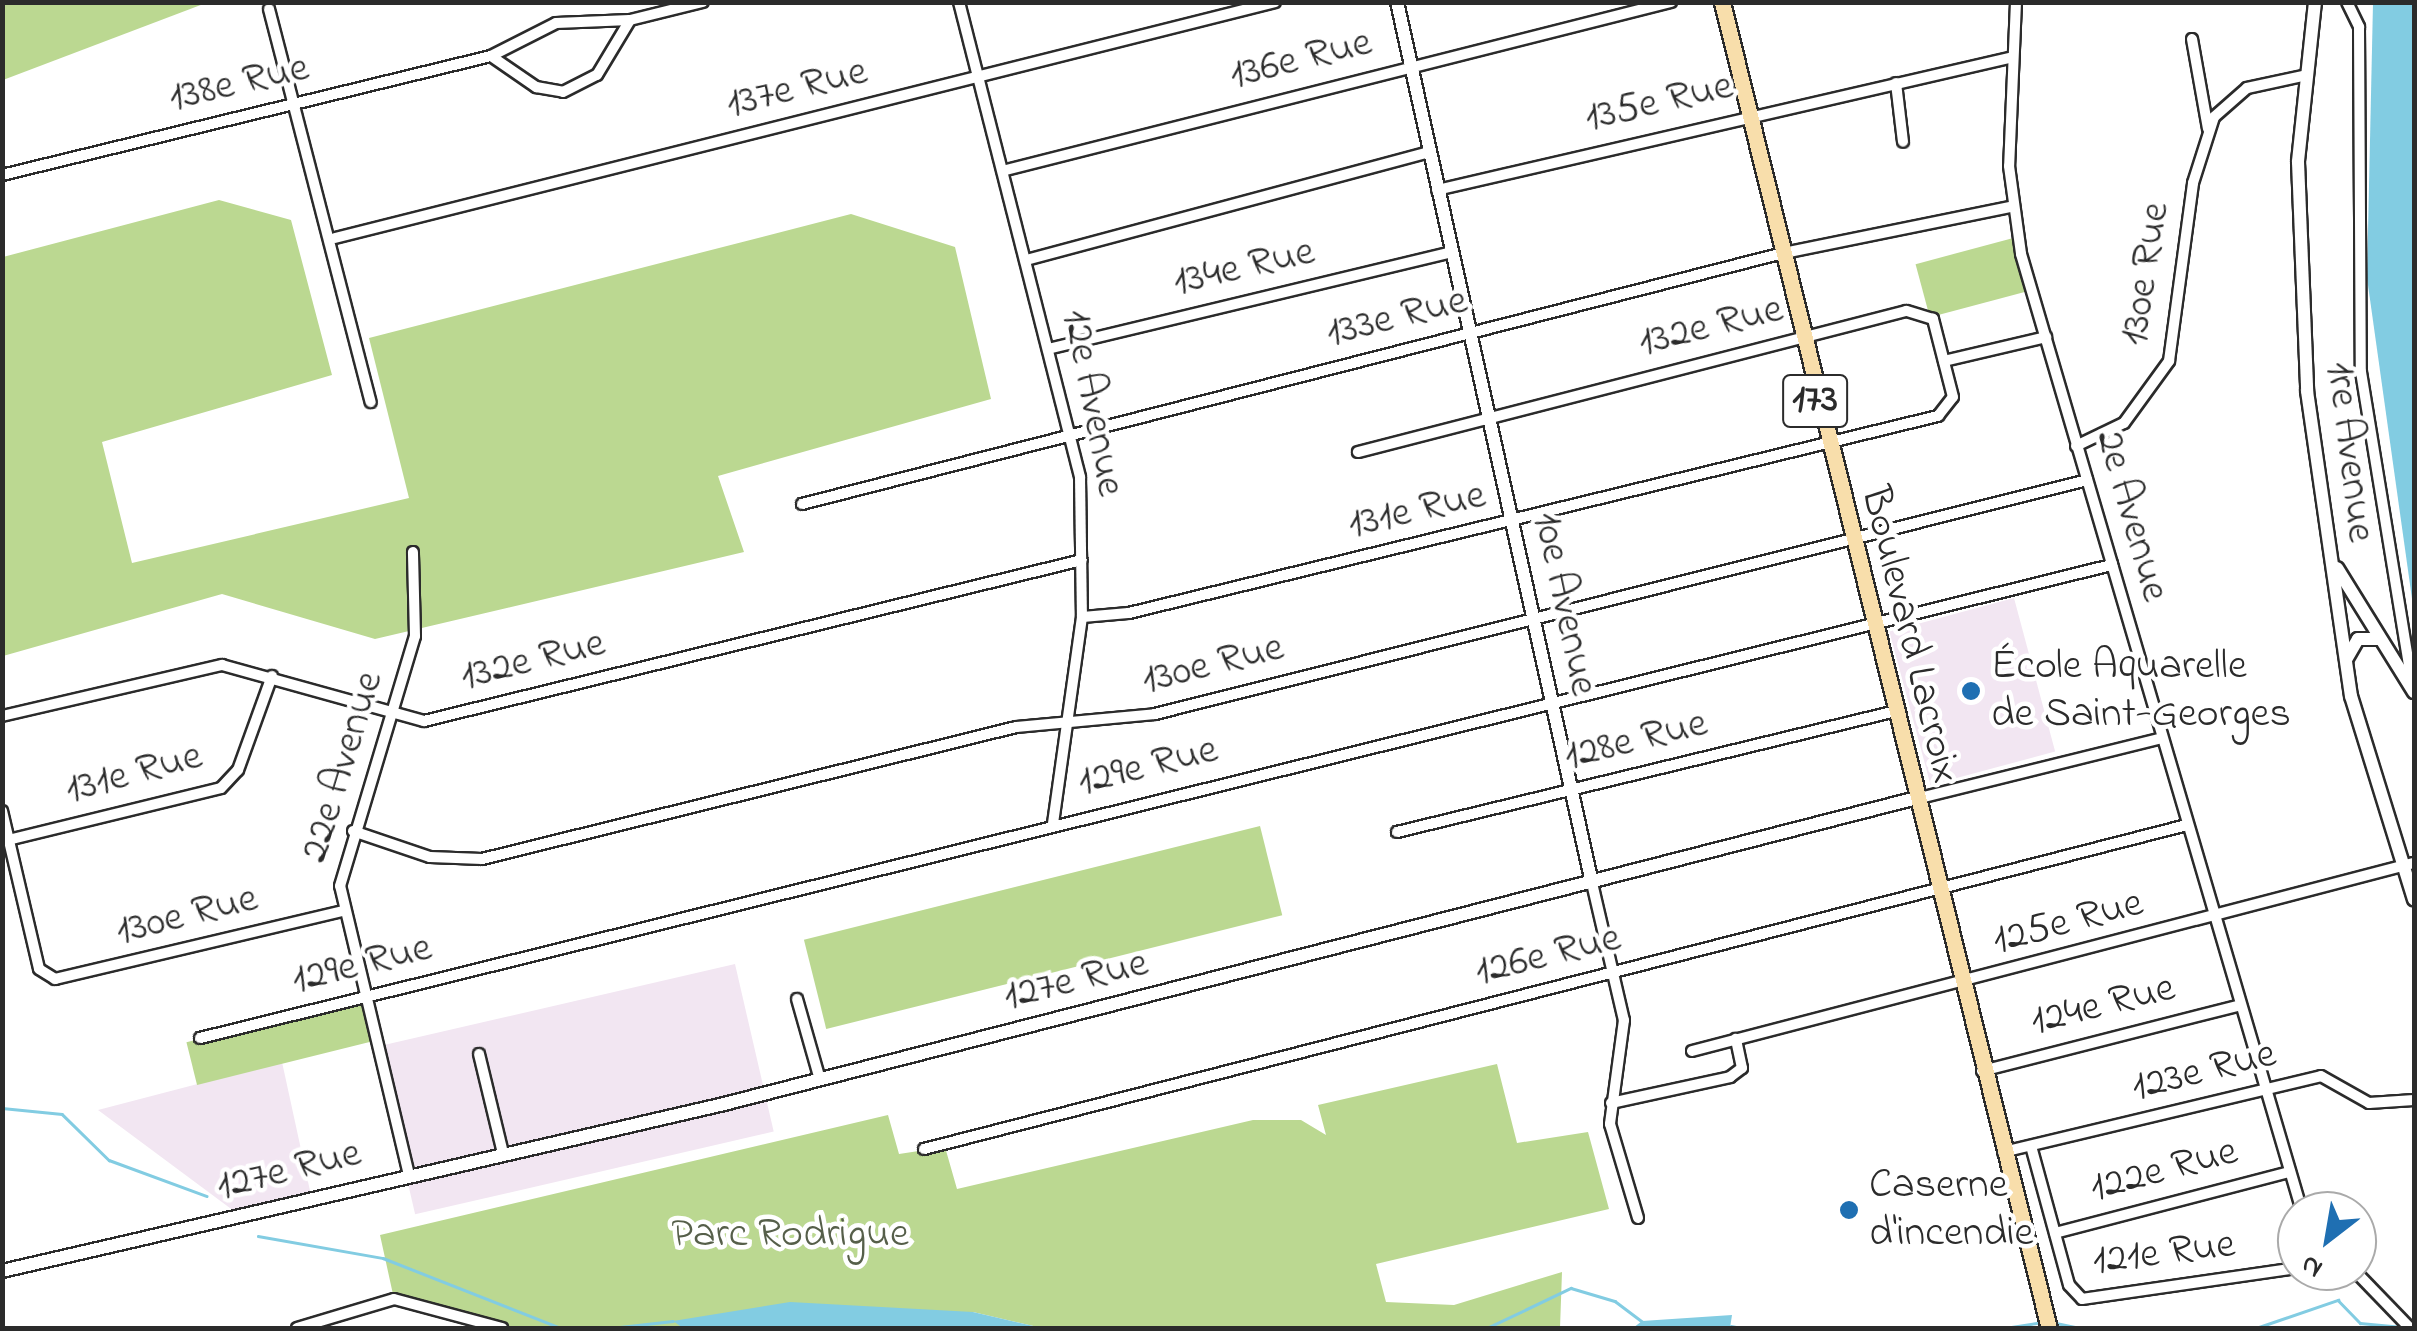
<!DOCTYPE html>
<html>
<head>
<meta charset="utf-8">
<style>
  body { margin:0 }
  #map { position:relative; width:2417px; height:1331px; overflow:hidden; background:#fff; font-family:"Indie Flower",sans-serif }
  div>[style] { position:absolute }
  .built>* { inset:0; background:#f2e6f2; transform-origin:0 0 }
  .green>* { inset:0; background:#bbd891; transform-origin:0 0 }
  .water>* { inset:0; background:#82cce2 }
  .stream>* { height:2.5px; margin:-1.25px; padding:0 1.25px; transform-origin:1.25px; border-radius:1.25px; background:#82cce2 }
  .roads { filter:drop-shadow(2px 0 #2b2b2b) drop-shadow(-2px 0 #2b2b2b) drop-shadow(0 2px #2b2b2b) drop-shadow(0 -2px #2b2b2b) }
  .minor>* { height:10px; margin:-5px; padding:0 5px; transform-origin:5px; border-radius:5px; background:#fff }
  .tertiary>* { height:12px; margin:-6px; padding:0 6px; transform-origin:6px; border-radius:6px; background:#fff }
  .primary>* { height:15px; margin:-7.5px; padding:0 7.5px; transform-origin:7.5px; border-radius:7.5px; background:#f8deab }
  .dots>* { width:28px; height:28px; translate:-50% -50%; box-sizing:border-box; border:5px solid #fff; border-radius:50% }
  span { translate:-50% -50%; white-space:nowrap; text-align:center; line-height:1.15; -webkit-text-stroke:9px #fff; paint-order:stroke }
  .shield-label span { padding:2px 8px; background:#fff; border:2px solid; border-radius:8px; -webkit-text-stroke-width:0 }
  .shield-label { font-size:40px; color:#2b2b2b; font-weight:700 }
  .street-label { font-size:42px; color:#2b2b2b }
  .poi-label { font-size:42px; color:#2b2b2b }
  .left { translate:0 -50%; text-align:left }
  .park-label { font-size:42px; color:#565f4a }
  .frame { position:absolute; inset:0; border:5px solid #2b2b2b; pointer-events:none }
  .north { position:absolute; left:2277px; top:1191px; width:100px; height:100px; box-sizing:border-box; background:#fff; border:2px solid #aaa; border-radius:50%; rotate:211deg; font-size:28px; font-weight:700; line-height:40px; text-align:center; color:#2b2b2b }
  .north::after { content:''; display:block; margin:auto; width:35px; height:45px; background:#1f6fb2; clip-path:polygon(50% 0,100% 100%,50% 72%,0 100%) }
</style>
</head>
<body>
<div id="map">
  <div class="built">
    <div style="left:2014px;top:598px;width:159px;height:129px;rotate:75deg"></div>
    <div style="left:735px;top:964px;width:172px;height:368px;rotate:77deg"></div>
    <div style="clip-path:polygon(282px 1062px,312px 1200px,242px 1217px,98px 1110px)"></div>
  </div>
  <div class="green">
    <div style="clip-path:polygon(3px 2px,206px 2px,206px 3px,3px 80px)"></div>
    <div style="clip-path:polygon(219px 200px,291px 220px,332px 375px,102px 442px,132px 563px,409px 498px,369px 338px,851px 214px,955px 247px,991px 399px,718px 476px,744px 552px,375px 639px,222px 594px,3px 656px,3px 257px)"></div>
    <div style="left:2017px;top:237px;width:55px;height:105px;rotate:75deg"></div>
    <div style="left:1260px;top:826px;width:92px;height:470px;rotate:76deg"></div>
    <div style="left:364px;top:998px;width:44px;height:183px;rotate:76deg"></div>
    <div style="clip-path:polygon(1497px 1064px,1517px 1143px,1588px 1132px,1609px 1209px,1376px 1264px,1386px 1302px,1454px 1305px,1562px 1272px,1560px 1328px,1042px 1328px,973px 1312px,879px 1313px,876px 1328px,502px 1328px,394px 1299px,380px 1235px,888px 1115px,899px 1154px,945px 1147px,957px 1189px,1253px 1120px,1301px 1120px,1326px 1135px,1318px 1105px)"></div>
  </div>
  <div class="water">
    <div style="clip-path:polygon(2373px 3px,2414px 3px,2414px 613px,2367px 278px)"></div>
    <div style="clip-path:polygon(790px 1302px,973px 1312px,1042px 1328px,683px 1328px,673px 1321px)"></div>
    <div style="clip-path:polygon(1732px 1315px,1730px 1328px,1633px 1328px,1642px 1321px)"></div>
  </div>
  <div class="stream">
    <div style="left:2px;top:1108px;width:60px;rotate:5.7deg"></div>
    <div style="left:62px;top:1114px;width:66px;rotate:44.4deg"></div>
    <div style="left:109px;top:1160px;width:104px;rotate:20.2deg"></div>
    <div style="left:258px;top:1236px;width:127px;rotate:10deg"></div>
    <div style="left:383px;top:1258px;width:191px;rotate:21.5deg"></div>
    <div style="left:2056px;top:1323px;width:25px;rotate:12deg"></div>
    <div style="left:1731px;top:1326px;width:10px;rotate:11deg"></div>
    <div style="left:611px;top:1328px;width:62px;rotate:-6.4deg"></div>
    <div style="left:1487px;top:1328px;width:93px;rotate:-25.5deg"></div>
    <div style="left:1571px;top:1288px;width:46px;rotate:16.5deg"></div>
    <div style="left:1615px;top:1301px;width:34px;rotate:37deg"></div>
    <div style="left:2005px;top:1328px;width:38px;rotate:-9deg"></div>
    <div style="left:2256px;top:1328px;width:87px;rotate:-18.9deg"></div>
    <div style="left:2338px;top:1300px;width:32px;rotate:46deg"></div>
    <div style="left:2360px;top:1323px;width:42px;rotate:5.4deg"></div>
  </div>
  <div class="roads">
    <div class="minor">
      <div style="left:959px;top:2px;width:490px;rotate:75.7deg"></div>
      <div style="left:1080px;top:477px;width:140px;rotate:89.2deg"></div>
      <div style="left:1082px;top:617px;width:209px;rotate:98deg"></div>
      <div style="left:2016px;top:2px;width:164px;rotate:92.4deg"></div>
      <div style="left:2009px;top:166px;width:89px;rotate:82.2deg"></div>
      <div style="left:2021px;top:254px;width:997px;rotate:73.64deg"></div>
      <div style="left:2347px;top:2px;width:28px;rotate:64deg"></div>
      <div style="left:2359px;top:27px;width:345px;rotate:89.7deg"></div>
      <div style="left:2361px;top:372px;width:311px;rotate:80.7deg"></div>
      <div style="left:269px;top:9px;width:406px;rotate:75.5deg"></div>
      <div style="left:2192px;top:39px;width:91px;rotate:79.9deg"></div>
      <div style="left:491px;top:56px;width:55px;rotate:34.6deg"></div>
      <div style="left:536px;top:87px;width:27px;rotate:10deg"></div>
      <div style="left:563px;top:92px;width:38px;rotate:-27deg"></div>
      <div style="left:597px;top:75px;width:64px;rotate:-59deg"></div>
      <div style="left:1896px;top:83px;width:59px;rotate:83.2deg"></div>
      <div style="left:1006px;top:170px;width:686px;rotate:-14.18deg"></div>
      <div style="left:2px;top:175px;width:503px;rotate:-13.68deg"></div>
      <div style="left:491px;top:56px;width:73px;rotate:-26.9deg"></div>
      <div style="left:556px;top:23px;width:74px;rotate:-2.3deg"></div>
      <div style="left:630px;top:20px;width:75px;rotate:-13.9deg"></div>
      <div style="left:1437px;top:190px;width:591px;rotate:-13deg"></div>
      <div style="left:335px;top:238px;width:969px;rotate:-14.09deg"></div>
      <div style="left:1030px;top:259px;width:413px;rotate:-15deg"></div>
      <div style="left:1052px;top:348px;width:410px;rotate:-13.5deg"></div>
      <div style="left:1944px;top:361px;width:105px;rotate:-13.2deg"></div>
      <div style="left:2076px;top:446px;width:53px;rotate:-25.6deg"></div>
      <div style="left:2124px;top:423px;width:77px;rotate:-54deg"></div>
      <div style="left:2169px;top:361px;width:180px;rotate:-82.3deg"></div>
      <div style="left:2193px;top:183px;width:69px;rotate:-72.3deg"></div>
      <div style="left:2214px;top:117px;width:44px;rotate:-41.3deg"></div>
      <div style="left:2247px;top:88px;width:61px;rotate:-12.2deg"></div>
      <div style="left:802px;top:504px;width:1008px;rotate:-14.35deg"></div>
      <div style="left:1779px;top:254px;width:237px;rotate:-11.5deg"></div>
      <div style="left:1082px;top:617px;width:47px;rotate:-4.9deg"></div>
      <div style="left:1129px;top:613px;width:833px;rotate:-13.69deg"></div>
      <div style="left:1938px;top:416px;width:24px;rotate:-52deg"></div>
      <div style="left:1953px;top:397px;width:81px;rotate:-104.4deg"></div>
      <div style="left:1933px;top:319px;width:28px;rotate:-163deg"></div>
      <div style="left:1906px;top:311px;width:566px;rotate:165.57deg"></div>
      <div style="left:2px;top:716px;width:226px;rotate:-13.1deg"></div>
      <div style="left:222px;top:665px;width:210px;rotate:15.5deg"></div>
      <div style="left:424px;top:721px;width:677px;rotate:-13.75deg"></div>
      <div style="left:1916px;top:799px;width:253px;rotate:-13.9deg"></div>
      <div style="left:2px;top:811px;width:162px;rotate:76.8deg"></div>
      <div style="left:39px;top:969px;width:19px;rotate:32deg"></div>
      <div style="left:55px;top:979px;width:296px;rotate:-13.3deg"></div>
      <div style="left:353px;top:831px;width:81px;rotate:18.7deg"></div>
      <div style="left:430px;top:857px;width:52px;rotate:2.2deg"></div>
      <div style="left:482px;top:859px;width:550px;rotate:-13.88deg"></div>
      <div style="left:1016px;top:727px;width:140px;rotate:-5.3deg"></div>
      <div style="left:1155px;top:714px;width:961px;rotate:-14.09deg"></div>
      <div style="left:1397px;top:832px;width:509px;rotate:-13.63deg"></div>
      <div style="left:4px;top:841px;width:223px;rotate:-13.7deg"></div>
      <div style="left:221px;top:788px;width:25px;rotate:-47deg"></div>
      <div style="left:238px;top:770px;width:100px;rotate:-70.1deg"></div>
      <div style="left:1592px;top:883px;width:141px;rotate:76.9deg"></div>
      <div style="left:1624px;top:1020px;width:105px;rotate:97.7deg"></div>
      <div style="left:1610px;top:1124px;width:98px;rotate:73.4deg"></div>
      <div style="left:797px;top:999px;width:84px;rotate:74.1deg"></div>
      <div style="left:200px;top:1038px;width:1970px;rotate:-13.9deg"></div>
      <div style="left:1692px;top:1051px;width:746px;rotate:-14.6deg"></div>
      <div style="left:479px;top:1054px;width:102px;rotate:76.4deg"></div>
      <div style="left:1982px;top:1071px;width:267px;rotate:-14.3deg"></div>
      <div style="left:1611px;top:1103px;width:122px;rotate:-12.3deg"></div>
      <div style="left:1730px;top:1077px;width:15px;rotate:-37deg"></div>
      <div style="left:1742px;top:1068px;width:30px;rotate:-102deg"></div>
      <div style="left:2031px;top:1146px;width:144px;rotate:74.7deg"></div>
      <div style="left:2069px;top:1285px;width:19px;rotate:47deg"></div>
      <div style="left:2082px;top:1299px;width:217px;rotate:-8.2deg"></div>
      <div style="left:924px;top:1149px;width:1304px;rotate:-14.39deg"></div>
      <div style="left:2003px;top:1152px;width:327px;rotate:-13.4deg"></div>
      <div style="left:2321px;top:1076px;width:55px;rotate:29.4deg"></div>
      <div style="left:2369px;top:1103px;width:45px;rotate:-3.8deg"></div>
      <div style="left:409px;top:1175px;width:297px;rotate:-103.4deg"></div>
      <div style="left:340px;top:886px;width:261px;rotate:-73.3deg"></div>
      <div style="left:415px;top:636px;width:84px;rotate:-91.4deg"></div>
      <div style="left:2055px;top:1233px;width:243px;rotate:-14.6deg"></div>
      <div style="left:2355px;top:1271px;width:79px;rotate:46deg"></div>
      <div style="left:297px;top:1328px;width:101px;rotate:-16.6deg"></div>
      <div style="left:394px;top:1299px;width:112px;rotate:15deg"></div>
    </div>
    <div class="tertiary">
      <div style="left:1397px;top:2px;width:902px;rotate:77.52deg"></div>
      <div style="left:2315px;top:2px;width:161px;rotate:96.1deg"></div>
      <div style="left:2298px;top:162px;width:229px;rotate:87.7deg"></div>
      <div style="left:2307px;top:391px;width:308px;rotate:81.8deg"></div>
      <div style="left:2351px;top:696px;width:213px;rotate:72.8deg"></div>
      <div style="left:2337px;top:568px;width:146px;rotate:58.2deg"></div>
      <div style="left:2347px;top:658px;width:22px;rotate:-60deg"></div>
      <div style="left:2358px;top:639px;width:21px"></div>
      <div style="left:2px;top:1271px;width:741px;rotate:-13.02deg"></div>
      <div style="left:724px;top:1104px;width:1227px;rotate:-14.39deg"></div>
    </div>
    <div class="primary">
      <div style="left:1722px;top:2px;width:1366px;rotate:76.15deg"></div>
    </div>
  </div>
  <div class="dots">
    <div style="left:1971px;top:691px;background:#1f6fb2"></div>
    <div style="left:1849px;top:1210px;background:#1f6fb2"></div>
  </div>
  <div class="shield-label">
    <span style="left:1815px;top:401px">173</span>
  </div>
  <div class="street-label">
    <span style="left:1301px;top:60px;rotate:-14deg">136e Rue</span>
    <span style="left:239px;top:84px;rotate:-13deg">138e Rue</span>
    <span style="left:797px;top:89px;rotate:-14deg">137e Rue</span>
    <span style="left:1659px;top:103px;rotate:-13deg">135e Rue</span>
    <span style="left:1244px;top:268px;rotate:-13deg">134e Rue</span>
    <span style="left:2146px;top:274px;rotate:-81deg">130e Rue</span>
    <span style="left:1397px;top:318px;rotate:-14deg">133e Rue</span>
    <span style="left:1711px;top:327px;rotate:-14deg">132e Rue</span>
    <span style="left:1092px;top:403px;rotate:79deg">12e Avenue</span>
    <span style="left:2349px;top:452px;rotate:83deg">1re Avenue</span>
    <span style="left:1417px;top:511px;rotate:-13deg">131e Rue</span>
    <span style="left:2131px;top:516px;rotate:74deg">2e Avenue</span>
    <span style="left:1564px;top:604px;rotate:78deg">10e Avenue</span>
    <span style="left:1909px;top:635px;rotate:76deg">Boulevard Lacroix</span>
    <span style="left:533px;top:661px;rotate:-14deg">132e Rue</span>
    <span style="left:1213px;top:665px;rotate:-14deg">130e Rue</span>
    <span style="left:1636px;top:741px;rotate:-14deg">128e Rue</span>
    <span style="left:343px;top:767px;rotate:-73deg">22e Avenue</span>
    <span style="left:1148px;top:767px;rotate:-14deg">129e Rue</span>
    <span style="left:134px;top:774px;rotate:-15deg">131e Rue</span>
    <span style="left:187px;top:916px;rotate:-14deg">130e Rue</span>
    <span style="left:2068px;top:923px;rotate:-15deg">125e Rue</span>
    <span style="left:1548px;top:956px;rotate:-14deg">126e Rue</span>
    <span style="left:362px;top:965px;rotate:-14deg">129e Rue</span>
    <span style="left:1076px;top:981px;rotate:-14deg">127e Rue</span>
    <span style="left:2103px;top:1006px;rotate:-14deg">124e Rue</span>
    <span style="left:2204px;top:1072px;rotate:-14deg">123e Rue</span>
    <span style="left:289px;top:1171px;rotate:-14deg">127e Rue</span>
    <span style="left:2164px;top:1171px;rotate:-15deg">122e Rue</span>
    <span style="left:2164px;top:1254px;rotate:-7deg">121e Rue</span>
  </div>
  <div class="poi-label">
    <span class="left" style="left:1991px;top:691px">École Aquarelle<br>de Saint-Georges</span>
    <span class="left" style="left:1869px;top:1210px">Caserne<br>d'incendie</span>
  </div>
  <div class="park-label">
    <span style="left:790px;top:1235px">Parc Rodrigue</span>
  </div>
  <div class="frame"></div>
  <div class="north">N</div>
</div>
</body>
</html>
